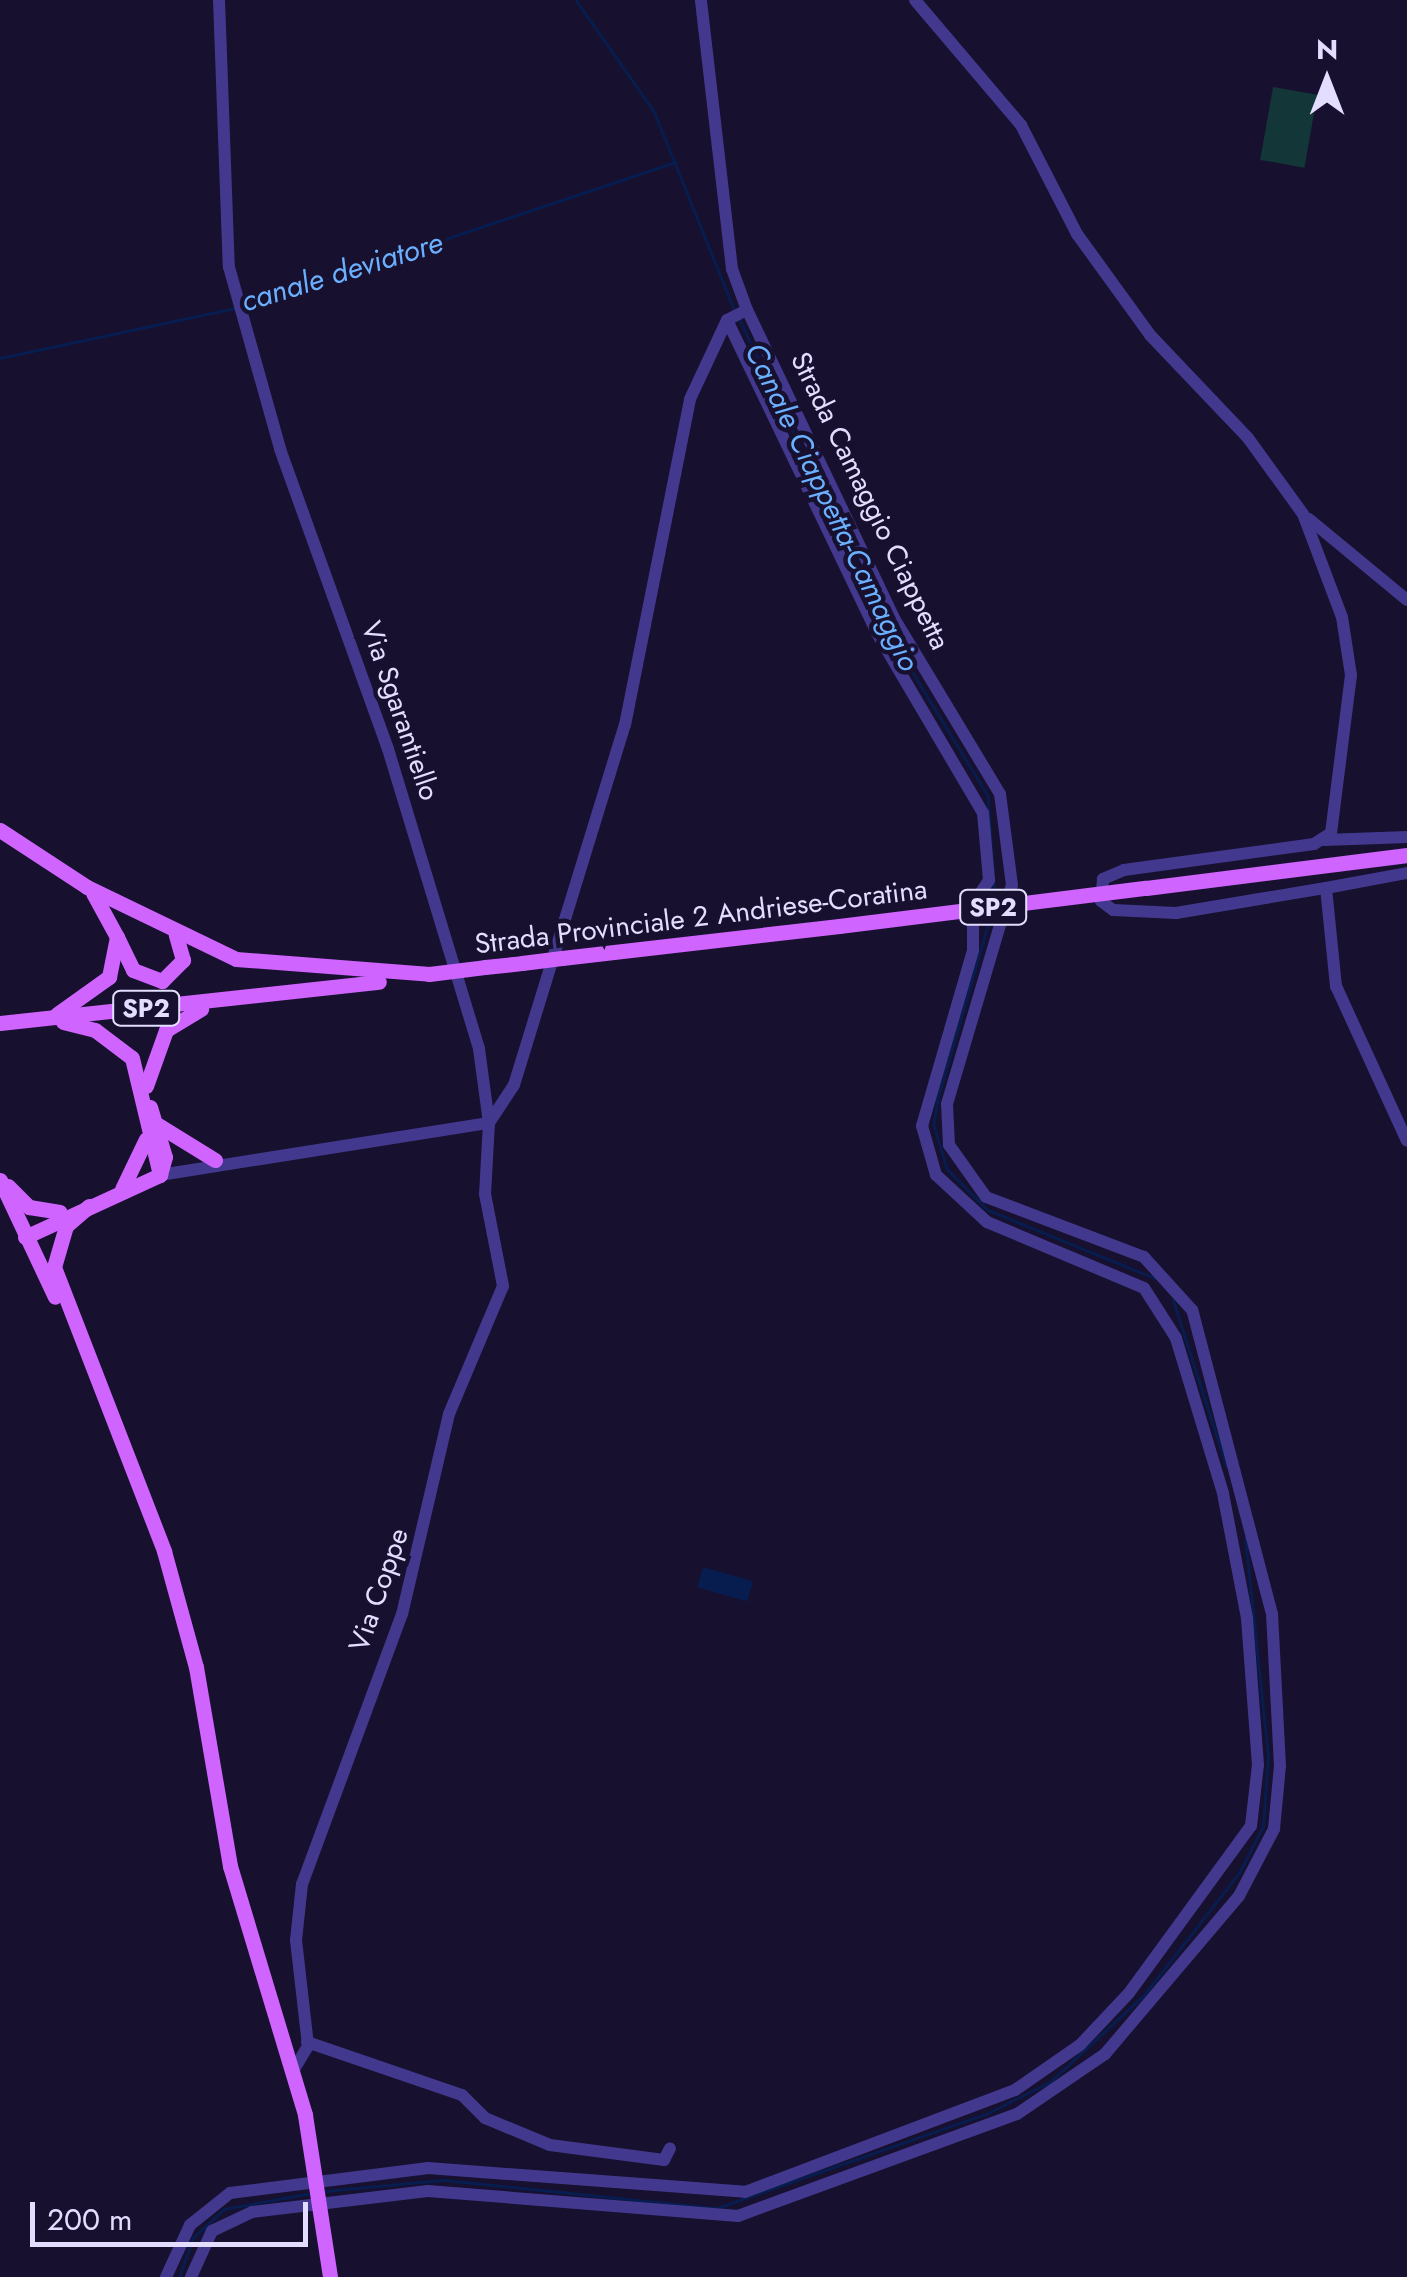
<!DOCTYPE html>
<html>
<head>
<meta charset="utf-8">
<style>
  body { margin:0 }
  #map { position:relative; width:1407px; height:2277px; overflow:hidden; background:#17102e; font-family:Jost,sans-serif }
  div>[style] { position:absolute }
  .green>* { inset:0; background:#133738; transform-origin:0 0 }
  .water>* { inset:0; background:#081d4f; transform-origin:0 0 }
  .stream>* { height:2.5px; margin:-1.25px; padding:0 1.25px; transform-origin:1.25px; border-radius:1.25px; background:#081d4f }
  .minor>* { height:12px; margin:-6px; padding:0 6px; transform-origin:6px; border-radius:6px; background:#42398f }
  .major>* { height:15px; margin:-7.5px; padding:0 7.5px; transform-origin:7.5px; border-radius:7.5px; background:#cf64ff }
  .major-bridge>* { height:15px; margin:-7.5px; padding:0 7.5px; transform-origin:7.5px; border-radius:7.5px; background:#cf64ff }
  span { translate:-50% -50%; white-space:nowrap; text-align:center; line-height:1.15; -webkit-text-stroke:9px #17102e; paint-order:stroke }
  .shield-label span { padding:2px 8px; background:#17102e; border:2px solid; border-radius:8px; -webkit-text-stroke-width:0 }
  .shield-label { font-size:25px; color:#e3ddff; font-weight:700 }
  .street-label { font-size:28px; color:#e3ddff }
  .water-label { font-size:30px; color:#6bb0ff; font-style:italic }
  .north { position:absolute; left:1277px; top:30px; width:100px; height:100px; -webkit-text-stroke:8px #17102e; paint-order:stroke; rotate:0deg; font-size:28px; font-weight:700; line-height:40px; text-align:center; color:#e3ddff }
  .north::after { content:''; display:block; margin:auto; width:35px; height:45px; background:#e3ddff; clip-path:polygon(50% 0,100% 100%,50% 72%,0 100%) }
  .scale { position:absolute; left:30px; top:2202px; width:278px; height:45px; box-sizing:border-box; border:5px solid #e3ddff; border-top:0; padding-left:12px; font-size:30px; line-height:35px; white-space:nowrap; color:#e3ddff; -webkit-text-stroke:8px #17102e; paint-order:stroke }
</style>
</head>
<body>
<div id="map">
  <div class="green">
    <div style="left:1273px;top:87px;width:45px;height:74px;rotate:10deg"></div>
  </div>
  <div class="water">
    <div style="left:703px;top:1567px;width:52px;height:21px;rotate:16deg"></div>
  </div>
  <div class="stream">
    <div style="left:576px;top:0;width:136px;rotate:54.9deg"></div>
    <div style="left:654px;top:111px;width:214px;rotate:68deg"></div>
    <div style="left:248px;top:305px;width:451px;rotate:-18.5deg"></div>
    <div style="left:740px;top:320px;width:340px;rotate:64.7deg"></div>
    <div style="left:885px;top:627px;width:198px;rotate:58.6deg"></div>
    <div style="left:988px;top:796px;width:103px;rotate:86.1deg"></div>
    <div style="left:0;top:358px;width:240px;rotate:-12deg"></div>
    <div style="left:992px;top:912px;width:195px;rotate:106.1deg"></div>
    <div style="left:938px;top:1099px;width:26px;rotate:99deg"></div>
    <div style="left:934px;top:1125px;width:46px;rotate:73.5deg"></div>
    <div style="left:947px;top:1169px;width:58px;rotate:45deg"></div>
    <div style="left:988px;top:1210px;width:180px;rotate:22.2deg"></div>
    <div style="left:1173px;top:1299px;width:176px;rotate:72.2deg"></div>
    <div style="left:325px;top:2191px;width:120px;rotate:-5.3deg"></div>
    <div style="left:444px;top:2180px;width:274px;rotate:5.9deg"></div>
    <div style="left:717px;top:2208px;width:285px;rotate:-19.3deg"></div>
    <div style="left:986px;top:2114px;width:72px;rotate:-26.6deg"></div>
    <div style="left:1050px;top:2082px;width:128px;rotate:-42.8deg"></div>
    <div style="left:1144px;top:1995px;width:155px;rotate:-52.1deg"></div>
    <div style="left:1239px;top:1873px;width:53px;rotate:-62.9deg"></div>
    <div style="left:1263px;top:1826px;width:70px;rotate:-85.9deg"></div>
    <div style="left:1268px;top:1756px;width:219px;rotate:-96deg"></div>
    <div style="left:179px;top:2277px;width:41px;rotate:-70.3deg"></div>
    <div style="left:193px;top:2238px;width:42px;rotate:-43.1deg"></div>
    <div style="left:224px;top:2209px;width:89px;rotate:-10.3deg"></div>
  </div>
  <div class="minor">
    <div style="left:219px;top:0;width:267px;rotate:87.9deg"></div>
    <div style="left:229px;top:267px;width:189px;rotate:74.3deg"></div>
    <div style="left:280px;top:449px;width:319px;rotate:70.2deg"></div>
    <div style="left:388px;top:749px;width:313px;rotate:73.1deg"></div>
    <div style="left:479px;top:1049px;width:75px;rotate:82.3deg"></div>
    <div style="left:489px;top:1123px;width:71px;rotate:93.2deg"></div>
    <div style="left:485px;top:1194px;width:94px;rotate:78.9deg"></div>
    <div style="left:503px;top:1286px;width:139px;rotate:112.9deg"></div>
    <div style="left:449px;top:1414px;width:205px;rotate:103.2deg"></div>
    <div style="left:402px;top:1614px;width:288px;rotate:110.3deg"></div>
    <div style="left:302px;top:1884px;width:56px;rotate:96.1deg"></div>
    <div style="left:296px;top:1940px;width:107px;rotate:83.5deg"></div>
    <div style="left:308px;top:2046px;width:27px;rotate:121deg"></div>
    <div style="left:915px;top:0;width:164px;rotate:49.7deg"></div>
    <div style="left:1021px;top:125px;width:123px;rotate:62.8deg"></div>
    <div style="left:1077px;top:234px;width:125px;rotate:54.1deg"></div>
    <div style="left:1150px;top:335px;width:142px;rotate:46.4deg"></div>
    <div style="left:1248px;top:438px;width:94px;rotate:54.1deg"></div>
    <div style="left:1303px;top:514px;width:110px;rotate:69.3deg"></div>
    <div style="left:1342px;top:617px;width:59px;rotate:81.2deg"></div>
    <div style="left:1351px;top:675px;width:159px;rotate:97.2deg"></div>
    <div style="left:1331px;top:833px;width:20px;rotate:147deg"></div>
    <div style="left:1314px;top:844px;width:192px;rotate:172.2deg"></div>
    <div style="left:1124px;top:870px;width:23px;rotate:157deg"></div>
    <div style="left:1103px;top:879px;width:22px;rotate:95deg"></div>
    <div style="left:1101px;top:901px;width:15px;rotate:37deg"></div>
    <div style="left:1113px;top:910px;width:63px;rotate:2.7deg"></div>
    <div style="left:1176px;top:913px;width:152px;rotate:-9.5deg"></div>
    <div style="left:1326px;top:888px;width:99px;rotate:84.2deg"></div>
    <div style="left:1336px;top:986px;width:170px;rotate:65.4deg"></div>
    <div style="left:1309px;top:519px;width:127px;rotate:39.6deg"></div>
    <div style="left:1325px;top:840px;width:82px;rotate:-2.1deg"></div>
    <div style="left:1326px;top:888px;width:82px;rotate:-10.5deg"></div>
    <div style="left:489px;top:1123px;width:45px;rotate:-56.7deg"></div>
    <div style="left:514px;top:1085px;width:377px;rotate:-72.9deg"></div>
    <div style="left:625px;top:725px;width:332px;rotate:-78.7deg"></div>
    <div style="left:690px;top:399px;width:87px;rotate:-64.9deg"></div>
    <div style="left:727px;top:320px;width:22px;rotate:-27deg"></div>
    <div style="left:747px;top:310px;width:44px;rotate:-110.1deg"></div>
    <div style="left:732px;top:269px;width:271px;rotate:-96.6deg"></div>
    <div style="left:160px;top:1175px;width:333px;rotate:-9deg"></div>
    <div style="left:307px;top:2042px;width:164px;rotate:18.9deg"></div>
    <div style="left:462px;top:2095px;width:33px;rotate:45deg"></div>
    <div style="left:485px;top:2118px;width:70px;rotate:22.6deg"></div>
    <div style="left:550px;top:2145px;width:115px;rotate:7.5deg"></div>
    <div style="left:664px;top:2160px;width:13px;rotate:-63deg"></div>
    <div style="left:166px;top:2277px;width:57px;rotate:-65.2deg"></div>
    <div style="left:190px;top:2225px;width:51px;rotate:-38.7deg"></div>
    <div style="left:230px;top:2193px;width:200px;rotate:-7.2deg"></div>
    <div style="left:428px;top:2168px;width:318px;rotate:4.3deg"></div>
    <div style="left:745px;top:2192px;width:289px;rotate:-20.7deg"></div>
    <div style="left:1015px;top:2090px;width:79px;rotate:-34.7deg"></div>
    <div style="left:1080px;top:2045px;width:71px;rotate:-46.7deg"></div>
    <div style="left:1129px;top:1993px;width:207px;rotate:-53.9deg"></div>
    <div style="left:1251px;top:1826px;width:61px;rotate:-83.5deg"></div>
    <div style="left:1258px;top:1765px;width:147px;rotate:-94.3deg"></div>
    <div style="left:1247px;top:1618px;width:127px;rotate:-100.9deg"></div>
    <div style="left:1223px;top:1493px;width:162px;rotate:-106.9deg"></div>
    <div style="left:1176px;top:1338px;width:59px;rotate:-122.6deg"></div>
    <div style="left:1144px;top:1288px;width:170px;rotate:-157.2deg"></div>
    <div style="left:987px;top:1222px;width:69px;rotate:-137.3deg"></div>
    <div style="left:936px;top:1175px;width:51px;rotate:-105.9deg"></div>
    <div style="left:922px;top:1126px;width:183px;rotate:-73.8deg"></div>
    <div style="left:973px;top:950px;width:46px;rotate:-90deg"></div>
    <div style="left:973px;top:904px;width:29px;rotate:-56deg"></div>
    <div style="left:989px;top:880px;width:67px;rotate:-95.1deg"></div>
    <div style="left:983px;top:813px;width:209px;rotate:-120.5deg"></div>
    <div style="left:877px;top:633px;width:347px;rotate:-115.6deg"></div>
    <div style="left:191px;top:2277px;width:51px;rotate:-65.5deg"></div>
    <div style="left:212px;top:2231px;width:44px;rotate:-25.4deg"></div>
    <div style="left:252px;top:2212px;width:177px;rotate:-6.8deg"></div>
    <div style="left:428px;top:2191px;width:311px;rotate:4.6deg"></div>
    <div style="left:738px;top:2216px;width:297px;rotate:-20.1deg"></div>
    <div style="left:1017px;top:2114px;width:107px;rotate:-34.3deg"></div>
    <div style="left:1105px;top:2054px;width:207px;rotate:-49.7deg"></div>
    <div style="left:1239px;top:1896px;width:76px;rotate:-62.4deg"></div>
    <div style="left:1274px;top:1829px;width:63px;rotate:-84.6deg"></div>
    <div style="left:1280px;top:1766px;width:152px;rotate:-93deg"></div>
    <div style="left:1272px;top:1614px;width:314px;rotate:-104.7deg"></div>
    <div style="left:1192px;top:1310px;width:72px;rotate:-132.2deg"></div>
    <div style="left:1144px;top:1257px;width:169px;rotate:-159.2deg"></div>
    <div style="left:986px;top:1197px;width:64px;rotate:-125.4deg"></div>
    <div style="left:949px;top:1145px;width:41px;rotate:-92.8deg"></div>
    <div style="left:947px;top:1104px;width:228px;rotate:-73.5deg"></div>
    <div style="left:1012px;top:885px;width:92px;rotate:-97.5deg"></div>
    <div style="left:1000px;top:794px;width:203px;rotate:-121.1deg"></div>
    <div style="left:895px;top:620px;width:344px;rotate:-115.5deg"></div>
  </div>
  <div class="major">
    <div style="left:0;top:830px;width:104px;rotate:33.2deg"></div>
    <div style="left:87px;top:887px;width:165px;rotate:25.8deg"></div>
    <div style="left:236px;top:959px;width:194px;rotate:4.4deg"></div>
    <div style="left:1146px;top:888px;width:263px;rotate:-7.2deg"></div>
    <div style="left:117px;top:937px;width:37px;rotate:64deg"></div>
    <div style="left:133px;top:970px;width:31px;rotate:21deg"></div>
    <div style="left:162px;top:981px;width:30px;rotate:-45deg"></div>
    <div style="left:183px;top:960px;width:26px;rotate:-106deg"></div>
    <div style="left:562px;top:958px;width:279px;rotate:-6.6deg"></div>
    <div style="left:485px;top:967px;width:37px;rotate:-6deg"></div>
    <div style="left:57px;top:1014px;width:64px;rotate:-35.4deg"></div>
    <div style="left:109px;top:977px;width:41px;rotate:-78.7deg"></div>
    <div style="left:117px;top:937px;width:50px;rotate:-118.6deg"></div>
    <div style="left:63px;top:1022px;width:33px;rotate:14deg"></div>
    <div style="left:95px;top:1030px;width:46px;rotate:37.1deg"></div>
    <div style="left:132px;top:1058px;width:120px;rotate:76.5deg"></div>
    <div style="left:0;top:1023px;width:381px;rotate:-6.2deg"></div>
    <div style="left:146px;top:1086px;width:59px;rotate:-70.3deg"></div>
    <div style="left:166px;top:1030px;width:41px;rotate:-31deg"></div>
    <div style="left:150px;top:1107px;width:52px;rotate:73.3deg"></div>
    <div style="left:165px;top:1157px;width:19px;rotate:106deg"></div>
    <div style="left:158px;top:1125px;width:67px;rotate:31.6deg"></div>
    <div style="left:0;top:1180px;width:129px;rotate:64.8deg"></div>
    <div style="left:8px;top:1186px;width:30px;rotate:45deg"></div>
    <div style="left:29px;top:1207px;width:31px;rotate:9deg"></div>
    <div style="left:122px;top:1189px;width:55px;rotate:-64.4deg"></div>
    <div style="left:89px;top:1206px;width:30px;rotate:139deg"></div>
    <div style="left:66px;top:1226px;width:43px;rotate:106.3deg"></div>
    <div style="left:54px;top:1267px;width:305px;rotate:68.8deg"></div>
    <div style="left:164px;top:1551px;width:120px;rotate:74.6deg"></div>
    <div style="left:196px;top:1667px;width:202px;rotate:80.3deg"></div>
    <div style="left:230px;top:1866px;width:260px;rotate:73.2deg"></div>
    <div style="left:305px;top:2115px;width:164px;rotate:81.2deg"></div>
    <div style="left:25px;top:1237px;width:149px;rotate:-24.7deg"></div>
  </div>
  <div class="major-bridge">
    <div style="left:839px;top:926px;width:309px;rotate:-7.1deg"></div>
    <div style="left:522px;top:963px;width:40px;rotate:-7.1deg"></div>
    <div style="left:429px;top:974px;width:56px;rotate:-7.1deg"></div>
  </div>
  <div class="shield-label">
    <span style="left:993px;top:907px">SP2</span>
    <span style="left:146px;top:1008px">SP2</span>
  </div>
  <div class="street-label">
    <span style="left:870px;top:501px;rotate:64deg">Strada Camaggio Ciappetta</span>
    <span style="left:400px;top:711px;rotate:71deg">Via Sgarantiello</span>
    <span style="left:701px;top:917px;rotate:-7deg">Strada Provinciale 2 Andriese-Coratina</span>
    <span style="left:379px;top:1590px;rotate:-71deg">Via Coppe</span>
  </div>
  <div class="water-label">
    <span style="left:342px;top:272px;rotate:-17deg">canale deviatore</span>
    <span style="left:832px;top:507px;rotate:64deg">Canale Ciappetta-Camaggio</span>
  </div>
  <div class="north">N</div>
  <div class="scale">200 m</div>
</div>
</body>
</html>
